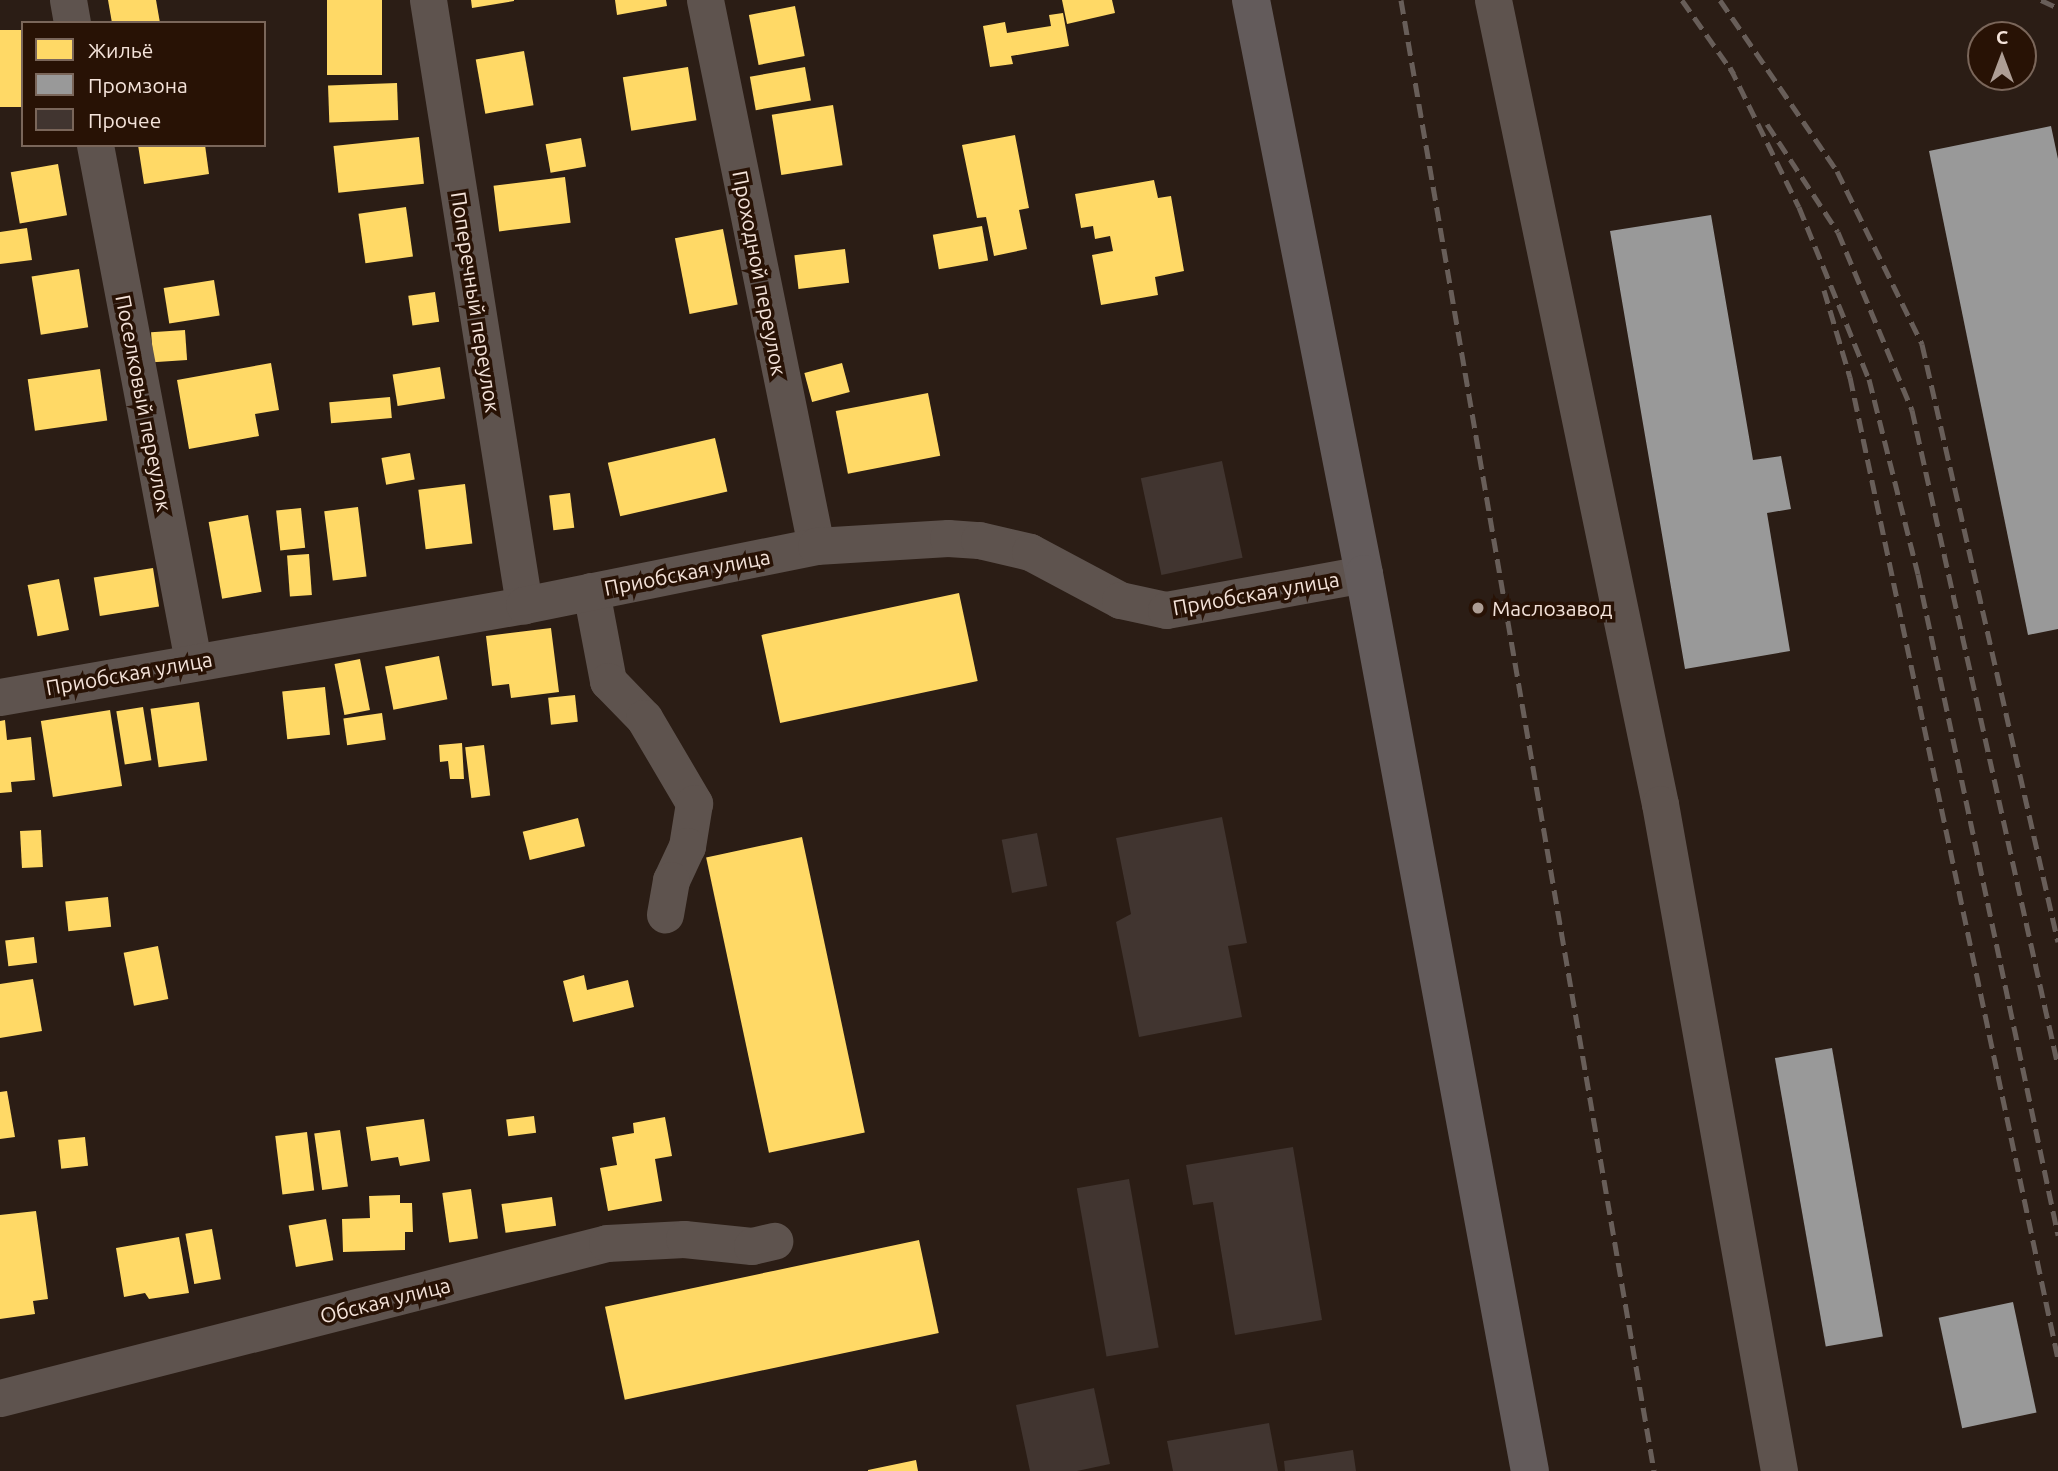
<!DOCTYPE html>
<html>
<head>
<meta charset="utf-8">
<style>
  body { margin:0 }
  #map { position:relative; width:2058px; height:1471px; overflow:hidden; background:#2b1d15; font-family:Ubuntu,sans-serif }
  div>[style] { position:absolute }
  .homes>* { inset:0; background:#ffd966; transform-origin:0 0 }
  .industry>* { inset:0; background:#999; transform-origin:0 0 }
  .building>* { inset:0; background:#413530; transform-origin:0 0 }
  .minor>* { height:37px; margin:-18.5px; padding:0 18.5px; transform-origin:18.5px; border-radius:18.5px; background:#5e534e }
  .major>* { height:38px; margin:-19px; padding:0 19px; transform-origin:19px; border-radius:19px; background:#635b5b }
  .rail>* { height:5px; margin-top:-2.5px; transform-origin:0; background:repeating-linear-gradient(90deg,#685e59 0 14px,transparent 0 21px) }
  .dots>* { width:19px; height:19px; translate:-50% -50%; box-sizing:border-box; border:4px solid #281205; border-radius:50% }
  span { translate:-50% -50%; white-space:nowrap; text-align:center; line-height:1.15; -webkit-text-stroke:7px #281205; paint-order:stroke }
  .street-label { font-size:21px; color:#f4e3da }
  .poi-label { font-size:21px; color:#f4e3da }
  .left { translate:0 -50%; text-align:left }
  .legend { position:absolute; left:21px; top:21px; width:245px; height:126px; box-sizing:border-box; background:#281205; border:2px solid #7a665a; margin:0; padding:9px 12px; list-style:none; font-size:21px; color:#f4e3da }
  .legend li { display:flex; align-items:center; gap:14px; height:35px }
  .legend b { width:35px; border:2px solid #7a665a }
  .north { position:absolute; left:1967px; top:21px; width:70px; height:70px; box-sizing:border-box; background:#281205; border:2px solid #7a665a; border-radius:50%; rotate:0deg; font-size:19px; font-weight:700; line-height:28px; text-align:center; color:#f4e3da }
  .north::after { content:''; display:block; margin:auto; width:24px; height:32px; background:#ae9e95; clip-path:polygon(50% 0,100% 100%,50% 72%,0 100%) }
</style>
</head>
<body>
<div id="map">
  <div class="homes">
    <div style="clip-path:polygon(108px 0,156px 0,160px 23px,112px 23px)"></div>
    <div style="left:327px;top:0;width:55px;height:75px"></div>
    <div style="clip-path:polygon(471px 0,514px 0,514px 1px,472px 8px)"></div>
    <div style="clip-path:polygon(615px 0,666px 0,667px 6px,617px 15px)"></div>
    <div style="clip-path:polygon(1062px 0,1112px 0,1115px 13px,1067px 24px)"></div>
    <div style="left:795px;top:6px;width:51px;height:47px;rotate:79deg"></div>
    <div style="clip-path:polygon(1063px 13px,1069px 46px,1011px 56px,1013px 64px,990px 67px,983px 26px,1005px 22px,1007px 33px,1051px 26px,1049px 15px)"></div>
    <div style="left:23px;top:30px;width:77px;height:23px;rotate:90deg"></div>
    <div style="left:524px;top:51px;width:55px;height:49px;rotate:80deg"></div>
    <div style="left:688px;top:67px;width:54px;height:66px;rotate:81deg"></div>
    <div style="left:805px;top:67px;width:34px;height:56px;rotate:80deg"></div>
    <div style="left:397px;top:83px;width:37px;height:69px;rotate:88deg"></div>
    <div style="left:833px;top:105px;width:61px;height:62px;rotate:81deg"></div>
    <div style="clip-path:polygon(1015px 135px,1029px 208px,1019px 210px,1027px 249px,994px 256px,986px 217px,977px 218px,962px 145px)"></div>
    <div style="left:419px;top:137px;width:47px;height:86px;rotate:84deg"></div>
    <div style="left:581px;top:138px;width:29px;height:36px;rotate:80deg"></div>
    <div style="clip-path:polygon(138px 145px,205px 145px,209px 174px,144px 184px)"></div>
    <div style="left:58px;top:164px;width:52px;height:48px;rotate:80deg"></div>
    <div style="left:565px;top:177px;width:46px;height:72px;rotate:83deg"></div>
    <div style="clip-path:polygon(1154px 180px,1158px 198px,1171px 196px,1184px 271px,1155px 277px,1158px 295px,1101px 305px,1092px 255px,1113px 251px,1110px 236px,1095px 239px,1093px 226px,1081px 228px,1075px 194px)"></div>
    <div style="left:406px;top:207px;width:50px;height:48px;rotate:82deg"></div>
    <div style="left:982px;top:226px;width:35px;height:50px;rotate:80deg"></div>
    <div style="clip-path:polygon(27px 228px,32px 260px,0 264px,0 232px)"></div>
    <div style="left:723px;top:229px;width:77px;height:49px;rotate:79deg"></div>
    <div style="left:845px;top:249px;width:34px;height:51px;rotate:83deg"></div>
    <div style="left:79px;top:269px;width:59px;height:48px;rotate:81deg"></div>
    <div style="left:214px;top:280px;width:36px;height:51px;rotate:81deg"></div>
    <div style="left:435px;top:292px;width:30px;height:27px;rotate:82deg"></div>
    <div style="left:185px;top:330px;width:30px;height:34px;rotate:86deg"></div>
    <div style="clip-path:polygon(271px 363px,279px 410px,255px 414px,259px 436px,189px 449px,177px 380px)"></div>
    <div style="left:842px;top:363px;width:30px;height:39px;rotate:75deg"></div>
    <div style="left:440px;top:367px;width:32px;height:48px;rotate:81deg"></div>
    <div style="left:100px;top:369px;width:52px;height:73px;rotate:82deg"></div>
    <div style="left:928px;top:393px;width:64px;height:94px;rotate:79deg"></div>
    <div style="left:390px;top:397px;width:21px;height:61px;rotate:85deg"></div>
    <div style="left:715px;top:438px;width:55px;height:110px;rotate:77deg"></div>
    <div style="left:410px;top:453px;width:27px;height:29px;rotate:80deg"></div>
    <div style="left:465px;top:484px;width:60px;height:47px;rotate:83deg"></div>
    <div style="left:570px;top:493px;width:35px;height:21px;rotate:83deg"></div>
    <div style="left:358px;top:507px;width:70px;height:34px;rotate:83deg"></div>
    <div style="left:301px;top:508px;width:40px;height:25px;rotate:84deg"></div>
    <div style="left:248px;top:515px;width:78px;height:40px;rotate:80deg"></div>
    <div style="left:309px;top:554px;width:41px;height:22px;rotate:86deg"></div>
    <div style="left:153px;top:568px;width:39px;height:60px;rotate:81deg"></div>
    <div style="left:59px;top:579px;width:52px;height:32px;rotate:79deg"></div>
    <div style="left:959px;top:593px;width:90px;height:202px;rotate:78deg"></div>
    <div style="clip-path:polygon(551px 628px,559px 692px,511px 698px,509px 684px,492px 686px,486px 636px)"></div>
    <div style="left:439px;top:656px;width:44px;height:55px;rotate:79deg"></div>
    <div style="left:360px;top:659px;width:52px;height:26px;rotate:79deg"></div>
    <div style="left:325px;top:687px;width:48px;height:43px;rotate:84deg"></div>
    <div style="left:575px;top:695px;width:27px;height:27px;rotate:84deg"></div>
    <div style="left:199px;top:702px;width:59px;height:49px;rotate:82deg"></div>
    <div style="left:143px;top:707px;width:54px;height:27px;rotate:81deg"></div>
    <div style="left:110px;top:710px;width:77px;height:70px;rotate:81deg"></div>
    <div style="left:382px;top:713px;width:27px;height:39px;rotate:82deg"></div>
    <div style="clip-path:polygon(5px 720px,7px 740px,31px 737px,35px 780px,11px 782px,12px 792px,0 793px,0 721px)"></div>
    <div style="clip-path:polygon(462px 743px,464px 779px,450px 779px,448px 761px,440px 762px,439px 745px)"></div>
    <div style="left:484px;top:745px;width:51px;height:19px;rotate:83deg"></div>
    <div style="left:578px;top:818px;width:29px;height:57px;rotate:76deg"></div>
    <div style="left:41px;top:830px;width:37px;height:21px;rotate:87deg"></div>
    <div style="left:802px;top:837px;width:302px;height:98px;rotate:78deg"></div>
    <div style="left:108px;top:897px;width:30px;height:43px;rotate:84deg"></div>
    <div style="left:34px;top:937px;width:26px;height:29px;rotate:83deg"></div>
    <div style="left:158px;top:946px;width:54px;height:35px;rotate:79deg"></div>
    <div style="clip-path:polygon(584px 975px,587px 990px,628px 980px,634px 1007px,573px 1022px,563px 981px)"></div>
    <div style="clip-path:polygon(33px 979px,42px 1031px,0 1038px,0 984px)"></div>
    <div style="clip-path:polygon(7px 1091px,15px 1137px,0 1139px,0 1092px)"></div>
    <div style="left:534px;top:1116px;width:17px;height:28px;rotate:83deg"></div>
    <div style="clip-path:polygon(665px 1117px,672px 1156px,655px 1159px,662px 1201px,608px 1211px,600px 1168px,617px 1165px,612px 1137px,634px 1133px,633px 1123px)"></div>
    <div style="clip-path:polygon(424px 1119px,430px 1161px,400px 1166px,398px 1157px,371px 1161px,366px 1127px)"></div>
    <div style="left:340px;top:1130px;width:57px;height:26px;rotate:82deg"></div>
    <div style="left:307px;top:1132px;width:59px;height:32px;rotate:83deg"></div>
    <div style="left:85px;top:1137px;width:29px;height:27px;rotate:84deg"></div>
    <div style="left:471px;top:1189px;width:50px;height:29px;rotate:82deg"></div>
    <div style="clip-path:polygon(400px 1195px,400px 1203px,412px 1203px,413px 1232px,405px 1232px,405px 1250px,343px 1252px,342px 1219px,370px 1218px,369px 1196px)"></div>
    <div style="left:552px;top:1197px;width:29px;height:51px;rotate:82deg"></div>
    <div style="clip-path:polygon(36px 1211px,48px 1299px,33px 1301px,35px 1314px,0 1319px,0 1215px)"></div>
    <div style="left:326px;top:1219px;width:42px;height:38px;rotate:80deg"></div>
    <div style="left:212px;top:1229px;width:51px;height:27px;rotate:80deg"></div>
    <div style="clip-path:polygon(179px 1237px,189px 1293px,149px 1299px,145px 1293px,124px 1297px,116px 1248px)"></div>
    <div style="left:919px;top:1240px;width:95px;height:321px;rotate:78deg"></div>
    <div style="clip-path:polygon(916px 1460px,918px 1471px,868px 1471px,868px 1470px)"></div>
  </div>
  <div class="industry">
    <div style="clip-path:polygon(2051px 126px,2058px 159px,2058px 629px,2028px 635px,1929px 151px)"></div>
    <div style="clip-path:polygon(1711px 215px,1753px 460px,1781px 456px,1791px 509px,1767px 513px,1790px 651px,1685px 669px,1610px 231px)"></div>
    <div style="left:1832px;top:1048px;width:293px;height:58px;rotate:80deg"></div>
    <div style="left:2013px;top:1302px;width:113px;height:76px;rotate:78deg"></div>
  </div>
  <div class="building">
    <div style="left:1222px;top:461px;width:99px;height:83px;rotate:78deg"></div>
    <div style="clip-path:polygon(1222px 817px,1247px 943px,1228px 946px,1242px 1017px,1139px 1037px,1116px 922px,1131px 914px,1116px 838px)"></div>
    <div style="left:1037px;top:833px;width:54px;height:36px;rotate:79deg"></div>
    <div style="clip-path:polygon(1293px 1147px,1322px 1320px,1235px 1335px,1213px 1202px,1193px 1205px,1186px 1165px)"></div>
    <div style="left:1129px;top:1179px;width:171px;height:53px;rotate:80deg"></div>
    <div style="clip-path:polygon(1094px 1388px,1110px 1464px,1077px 1471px,1030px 1471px,1016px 1405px)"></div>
    <div style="clip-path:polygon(1269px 1423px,1278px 1471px,1173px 1471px,1167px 1441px)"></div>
    <div style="clip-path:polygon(1353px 1450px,1356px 1471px,1285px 1471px,1284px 1461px)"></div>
  </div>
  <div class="minor">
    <div style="left:68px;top:0;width:23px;rotate:80deg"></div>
    <div style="left:428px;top:0;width:613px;rotate:80.98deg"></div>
    <div style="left:705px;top:0;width:557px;rotate:78.51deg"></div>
    <div style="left:1493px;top:0;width:821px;rotate:78.27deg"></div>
    <div style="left:1660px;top:804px;width:678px;rotate:79.88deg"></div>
    <div style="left:95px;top:145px;width:525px;rotate:79.25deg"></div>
    <div style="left:591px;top:591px;width:92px;rotate:79.3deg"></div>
    <div style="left:608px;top:681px;width:52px;rotate:45.8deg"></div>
    <div style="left:644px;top:718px;width:99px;rotate:59.5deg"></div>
    <div style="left:694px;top:803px;width:44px;rotate:99.2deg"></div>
    <div style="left:687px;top:846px;width:38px;rotate:115deg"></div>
    <div style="left:671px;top:880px;width:35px;rotate:100deg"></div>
    <div style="left:0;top:697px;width:532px;rotate:-9.96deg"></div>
    <div style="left:524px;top:605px;width:298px;rotate:-11.4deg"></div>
    <div style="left:816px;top:546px;width:132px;rotate:-3.5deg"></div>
    <div style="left:948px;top:538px;width:31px;rotate:4deg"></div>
    <div style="left:979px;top:540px;width:52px;rotate:13.2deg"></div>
    <div style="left:1030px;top:552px;width:102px;rotate:28.1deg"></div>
    <div style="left:1120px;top:600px;width:47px;rotate:12.3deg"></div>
    <div style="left:1166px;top:610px;width:201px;rotate:-10.3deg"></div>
    <div style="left:0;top:1398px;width:626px;rotate:-14.32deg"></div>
    <div style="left:607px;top:1243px;width:77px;rotate:-3deg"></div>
    <div style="left:684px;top:1239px;width:68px;rotate:5.9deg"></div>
    <div style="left:752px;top:1246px;width:23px;rotate:-13deg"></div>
  </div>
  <div class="major">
    <div style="left:1251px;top:0;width:585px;rotate:78.86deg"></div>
    <div style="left:1364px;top:574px;width:912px;rotate:79.52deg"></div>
  </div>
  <div class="rail">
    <div style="left:1401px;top:0;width:1493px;rotate:80.24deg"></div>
    <div style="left:1682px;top:0;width:90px;rotate:54.9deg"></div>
    <div style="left:1720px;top:0;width:207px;rotate:55.6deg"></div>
    <div style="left:1837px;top:171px;width:193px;rotate:63.8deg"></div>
    <div style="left:1922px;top:344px;width:613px;rotate:77.19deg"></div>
    <div style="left:2041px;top:0;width:19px;rotate:25deg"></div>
    <div style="left:1730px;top:67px;width:156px;rotate:63.8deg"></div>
    <div style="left:1799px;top:207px;width:186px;rotate:67.9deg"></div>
    <div style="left:1869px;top:379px;width:201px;rotate:75.9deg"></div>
    <div style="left:1918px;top:574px;width:676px;rotate:78.04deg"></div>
    <div style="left:1767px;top:124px;width:129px;rotate:56.7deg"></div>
    <div style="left:1838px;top:232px;width:193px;rotate:67.4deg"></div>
    <div style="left:1912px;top:410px;width:672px;rotate:77.45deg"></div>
    <div style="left:1824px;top:290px;width:91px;rotate:73.4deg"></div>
    <div style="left:1850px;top:377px;width:1004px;rotate:78.04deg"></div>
  </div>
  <div class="dots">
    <div style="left:1478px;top:608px;background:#ae9e95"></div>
  </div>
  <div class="street-label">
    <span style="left:760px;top:273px;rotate:79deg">Проходной переулок</span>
    <span style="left:476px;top:302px;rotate:81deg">Поперечный переулок</span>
    <span style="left:144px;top:403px;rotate:79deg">Поселковый переулок</span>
    <span style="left:687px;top:572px;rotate:-11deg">Приобская улица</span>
    <span style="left:1256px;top:593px;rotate:-10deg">Приобская улица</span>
    <span style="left:129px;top:673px;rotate:-10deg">Приобская улица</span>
    <span style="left:385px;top:1300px;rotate:-14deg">Обская улица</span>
  </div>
  <div class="poi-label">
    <span class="left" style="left:1492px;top:608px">Маслозавод</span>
  </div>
  <ul class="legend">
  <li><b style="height:19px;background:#ffd966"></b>Жильё</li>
  <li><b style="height:19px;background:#999"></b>Промзона</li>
  <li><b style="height:19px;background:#413530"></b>Прочее</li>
  </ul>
  <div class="north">С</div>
</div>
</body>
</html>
